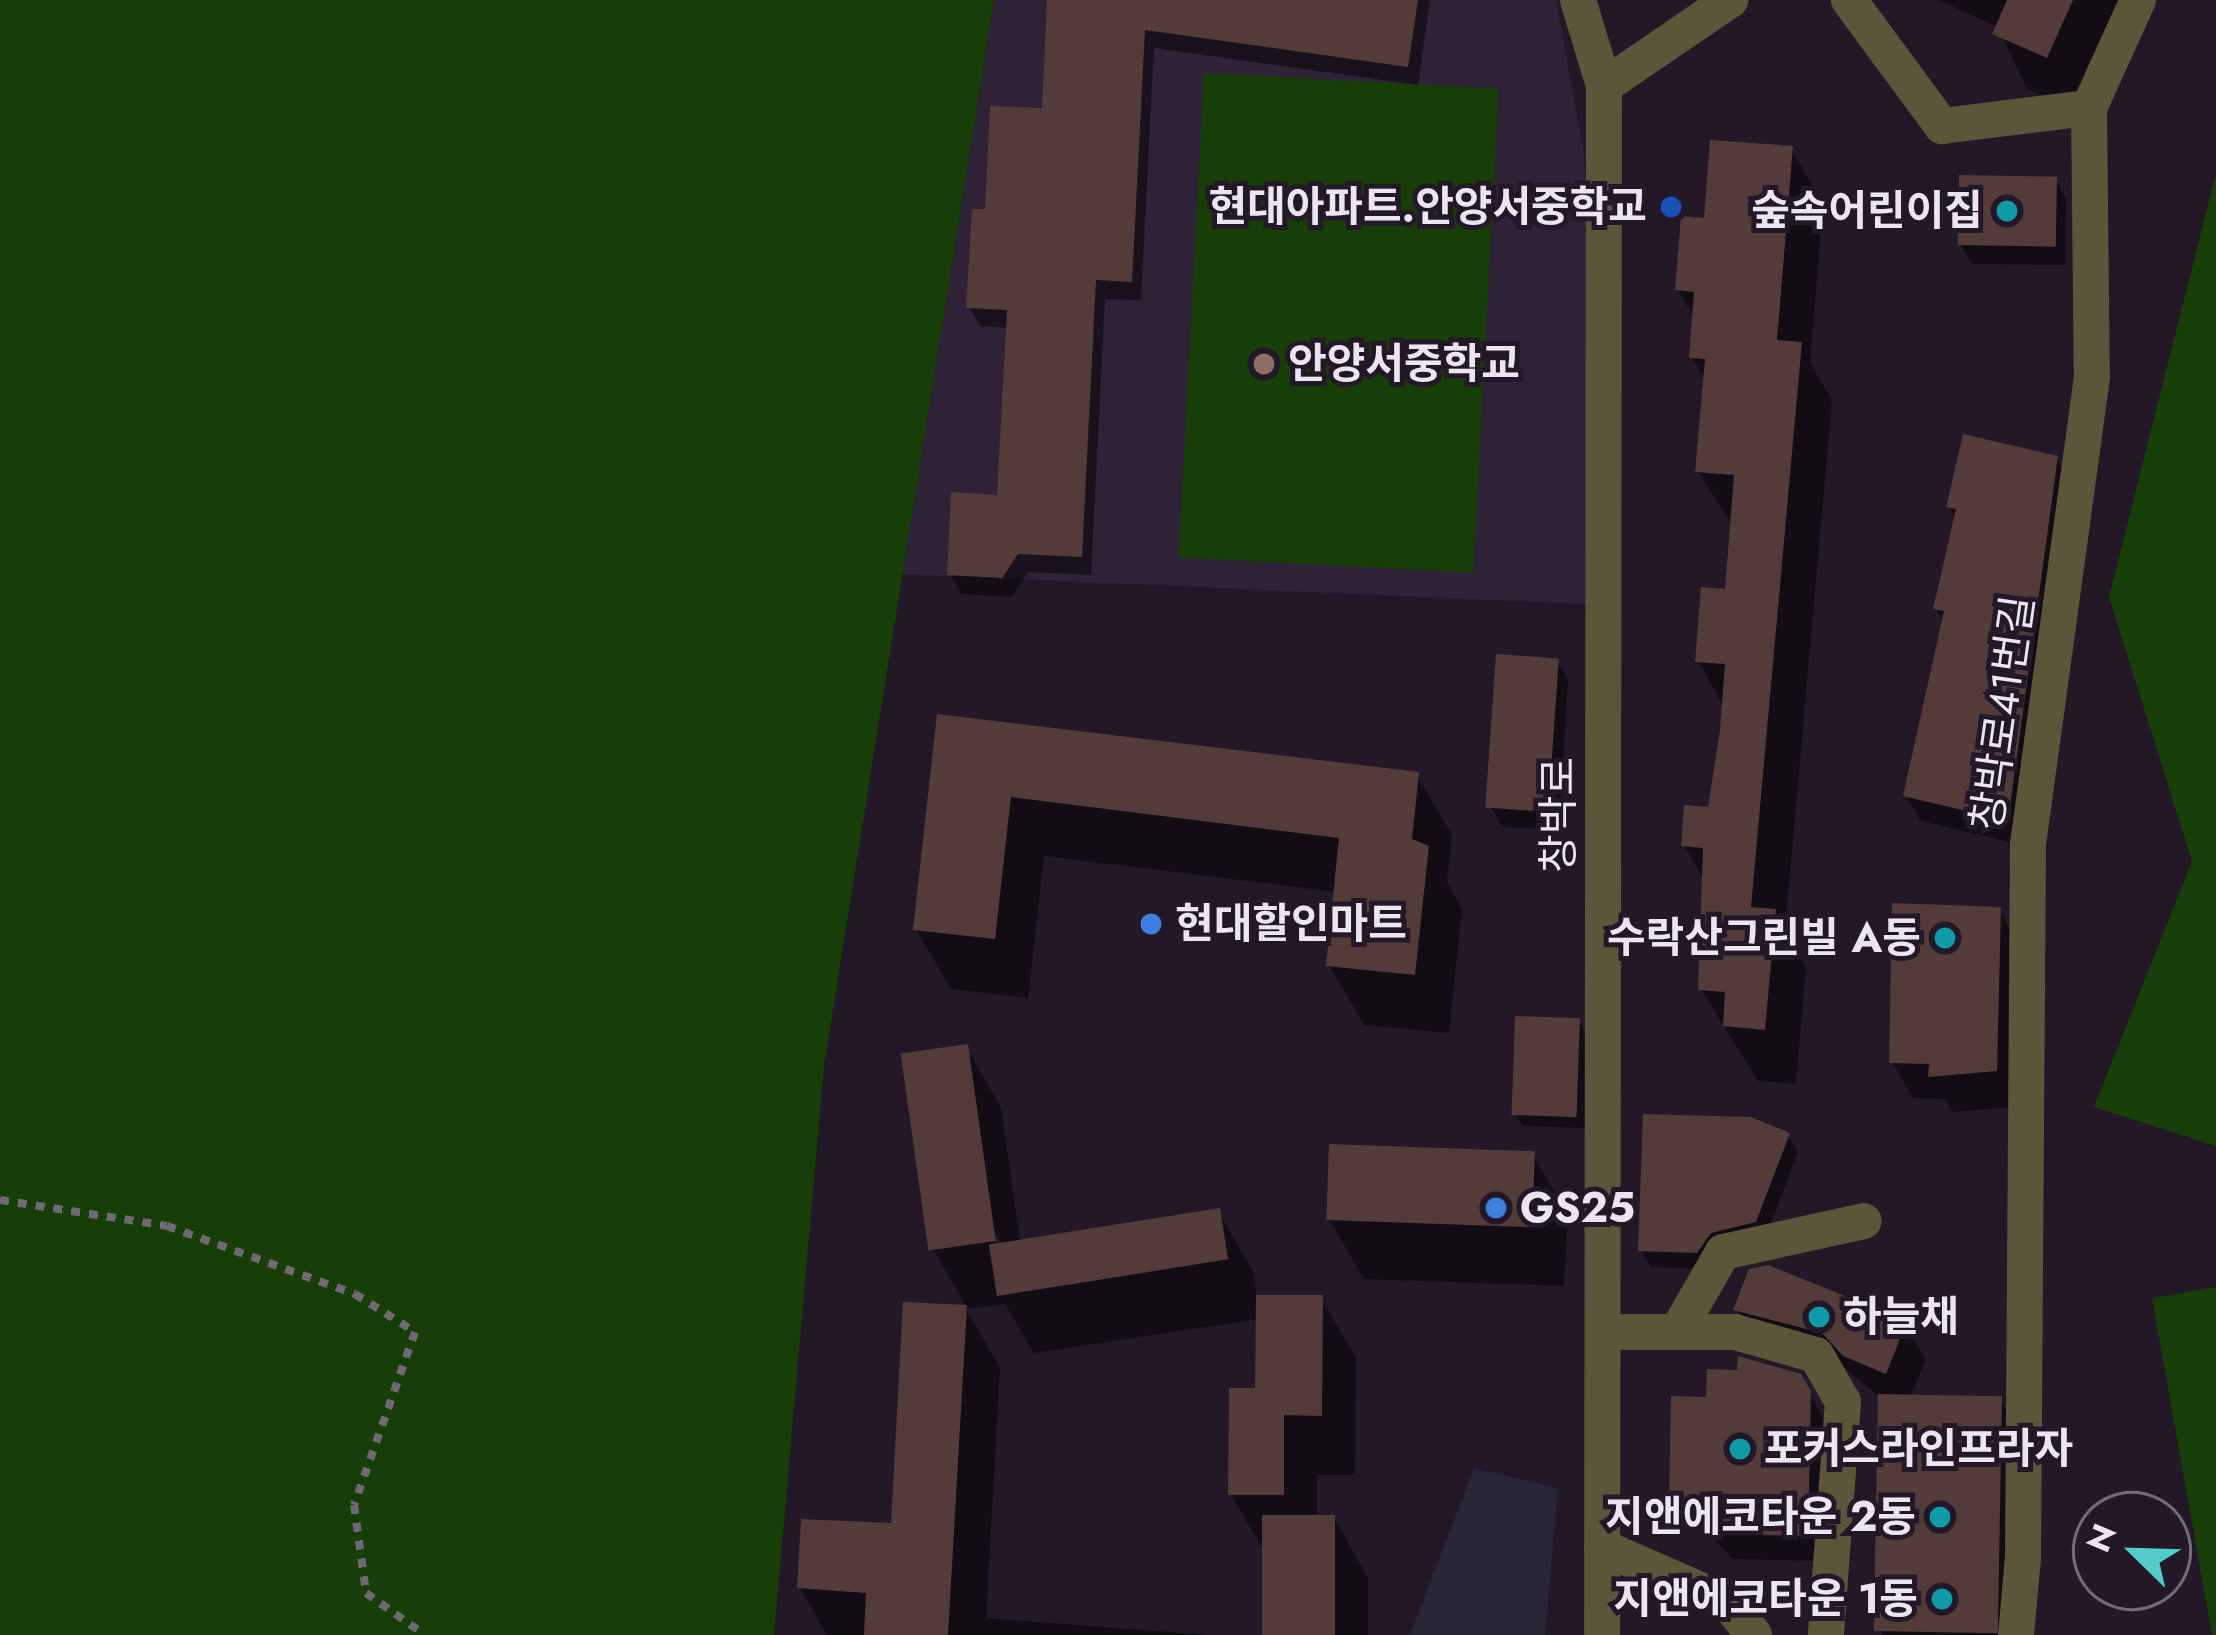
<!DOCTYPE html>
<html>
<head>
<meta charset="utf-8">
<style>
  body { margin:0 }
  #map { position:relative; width:2216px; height:1635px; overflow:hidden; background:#221828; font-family:Jost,"Noto Sans KR",sans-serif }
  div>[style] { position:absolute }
  .industrial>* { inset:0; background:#282535 }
  .built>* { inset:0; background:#2f2237 }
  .green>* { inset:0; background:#173e07; transform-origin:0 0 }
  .shadow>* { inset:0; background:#0007 }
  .building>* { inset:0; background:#523b39; transform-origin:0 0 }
  .path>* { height:8px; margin-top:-4px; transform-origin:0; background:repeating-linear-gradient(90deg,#716876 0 9px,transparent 0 18px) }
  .minor>* { height:36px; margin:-18px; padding:0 18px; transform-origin:18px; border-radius:18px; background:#5d5539 }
  .dots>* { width:33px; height:33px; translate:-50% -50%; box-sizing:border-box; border:6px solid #221828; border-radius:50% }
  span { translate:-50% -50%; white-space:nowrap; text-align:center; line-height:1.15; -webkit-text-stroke:10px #221828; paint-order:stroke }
  .poi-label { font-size:42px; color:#ece5f0; font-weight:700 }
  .right { translate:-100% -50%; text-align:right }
  .left { translate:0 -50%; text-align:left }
  .street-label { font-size:42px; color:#ece5f0 }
  .north { position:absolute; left:2072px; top:1491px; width:120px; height:120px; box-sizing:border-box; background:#221828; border:3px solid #736a78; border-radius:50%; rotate:293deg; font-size:33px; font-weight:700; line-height:48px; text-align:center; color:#ece5f0 }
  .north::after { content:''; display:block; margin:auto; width:42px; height:54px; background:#53cdca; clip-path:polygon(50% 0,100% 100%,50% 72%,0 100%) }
</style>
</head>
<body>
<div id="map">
  <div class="industrial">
    <div style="clip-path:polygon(1474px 1468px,1558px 1488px,1545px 1635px,1410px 1635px)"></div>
  </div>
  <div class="built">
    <div style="clip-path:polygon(994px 0,1556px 0,1584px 154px,1604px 605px,902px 574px)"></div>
  </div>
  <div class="green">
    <div style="clip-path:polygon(0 0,994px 0,824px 1066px,774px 1635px,0 1635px)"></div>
    <div style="left:1204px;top:73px;width:295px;height:485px;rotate:3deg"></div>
    <div style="clip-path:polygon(2216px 173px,2216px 1146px,2094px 1107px,2192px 861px,2109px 597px)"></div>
    <div style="clip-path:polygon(2216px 1287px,2216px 1635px,2212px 1635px,2152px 1298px)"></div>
  </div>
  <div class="shadow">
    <div style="clip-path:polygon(1050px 0,1430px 0,1418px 85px,1154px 48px,1141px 300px,1105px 299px,1091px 575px,1028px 572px,1012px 597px,961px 594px,950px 574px,1000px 498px,1009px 328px,980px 326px,969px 307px,988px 213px,1045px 111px)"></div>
    <div style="clip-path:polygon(1938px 0,2129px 0,2079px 112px,2027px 89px,1998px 27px)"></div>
    <div style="clip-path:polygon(1791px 149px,1823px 204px,1810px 363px,1832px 400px,1785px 930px,1806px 967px,1796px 1084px,1758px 1081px,1701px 989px,1705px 882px,1684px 845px,1710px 810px,1723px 705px,1698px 661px,1728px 592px,1733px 527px,1698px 471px,1706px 381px,1692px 358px,1695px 319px,1678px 290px,1707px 221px)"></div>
    <div style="clip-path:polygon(2055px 179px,2066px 199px,2065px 265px,1972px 264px,1961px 245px)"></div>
    <div style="clip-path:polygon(2056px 459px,2071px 484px,2022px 845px,1921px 821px,1906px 796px,1944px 623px,1936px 608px,1957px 520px,1949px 506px)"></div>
    <div style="clip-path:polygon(1557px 661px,1568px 680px,1559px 830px,1502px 827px,1491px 807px)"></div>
    <div style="clip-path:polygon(940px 717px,1417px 775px,1452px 835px,1447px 882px,1462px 909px,1449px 1033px,1364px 1025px,1329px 965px,1337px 892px,1044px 856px,1028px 998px,951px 989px,916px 929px)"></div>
    <div style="clip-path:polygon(1999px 910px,2020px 946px,2016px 1107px,1952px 1112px,1945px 1099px,1913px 1098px,1892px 1062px)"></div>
    <div style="clip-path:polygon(1579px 1021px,1586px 1033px,1586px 1128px,1523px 1126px,1515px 1114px)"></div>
    <div style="clip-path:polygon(evenodd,966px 1047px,1001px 1107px,1020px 1241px,1218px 1211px,1253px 1271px,1257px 1298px,1321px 1298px,1356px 1358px,1355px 1475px,1317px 1475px,1317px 1518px,1334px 1518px,1368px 1578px,1368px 1635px,1264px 1635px,1265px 1553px,1231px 1494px,1258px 1391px,1259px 1319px,1034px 1353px,1005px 1304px,966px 1309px,1000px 1368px,986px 1618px,1209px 1635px,827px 1635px,800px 1588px,894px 1527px,906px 1305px,967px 1308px,933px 1249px,966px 1047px,991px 1226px,1002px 1245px,995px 1245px,991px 1226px)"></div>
    <div style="clip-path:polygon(1788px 1136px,1798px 1152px,1765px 1238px,1706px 1269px,1651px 1267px,1641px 1250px)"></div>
    <div style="clip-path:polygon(1533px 1155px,1568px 1215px,1564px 1286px,1364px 1279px,1329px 1219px)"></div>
    <div style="clip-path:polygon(1736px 1309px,1905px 1324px,1926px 1360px,1910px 1398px,2000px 1399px,2015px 1426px,2009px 1635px,1882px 1635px,1881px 1398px,1846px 1369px,1757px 1345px)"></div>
    <div style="clip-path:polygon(1799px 1377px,1824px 1419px,1821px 1561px,1733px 1559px,1701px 1525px,1687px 1525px,1672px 1500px)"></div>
  </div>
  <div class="building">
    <div style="clip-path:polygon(1047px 0,1418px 0,1408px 67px,1145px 30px,1132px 282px,1096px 280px,1082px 557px,1018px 554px,1002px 578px,947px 575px,951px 492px,997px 495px,1007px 310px,966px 308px,972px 209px,985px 209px,990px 106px,1042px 108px)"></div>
    <div style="clip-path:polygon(2007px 0,2073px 0,2047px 58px,1992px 34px)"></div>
    <div style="clip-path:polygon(1710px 140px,1793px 146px,1777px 340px,1802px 342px,1751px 907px,1776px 909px,1765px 1030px,1723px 1026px,1725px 992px,1698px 990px,1703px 848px,1681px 846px,1684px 805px,1708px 807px,1720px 730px,1725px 664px,1695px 662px,1701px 587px,1725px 589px,1734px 475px,1695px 472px,1705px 359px,1689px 358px,1694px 292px,1675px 290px,1681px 216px,1704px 218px)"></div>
    <div style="left:1959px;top:175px;width:98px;height:70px;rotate:1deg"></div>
    <div style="clip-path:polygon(1963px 434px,2058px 456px,2008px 821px,1903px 796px,1944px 611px,1933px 609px,1956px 509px,1946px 507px)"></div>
    <div style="left:1496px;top:654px;width:63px;height:154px;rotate:4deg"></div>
    <div style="clip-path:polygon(937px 714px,1419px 772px,1412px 839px,1429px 846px,1415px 975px,1326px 966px,1339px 838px,1011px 797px,995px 939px,913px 930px)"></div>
    <div style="clip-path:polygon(1892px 903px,2001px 907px,1997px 1071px,1928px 1077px,1929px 1064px,1889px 1063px)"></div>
    <div style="left:1515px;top:1016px;width:65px;height:99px;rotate:2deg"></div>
    <div style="left:968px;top:1044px;width:199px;height:68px;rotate:82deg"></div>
    <div style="clip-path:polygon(1643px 1114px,1751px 1117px,1790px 1133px,1756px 1222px,1711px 1233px,1697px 1253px,1638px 1251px)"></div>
    <div style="left:1329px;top:1144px;width:206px;height:76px;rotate:2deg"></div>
    <div style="left:1220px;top:1208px;width:52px;height:234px;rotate:81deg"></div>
    <div style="clip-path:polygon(1768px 1265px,1907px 1321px,1886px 1374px,1843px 1356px,1822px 1333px,1733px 1310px,1749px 1269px)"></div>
    <div style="clip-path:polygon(1256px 1295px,1323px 1295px,1322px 1416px,1284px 1415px,1284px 1495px,1228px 1495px,1229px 1388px,1255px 1388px)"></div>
    <div style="clip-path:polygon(903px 1302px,967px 1305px,948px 1635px,864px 1635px,866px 1593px,797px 1588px,801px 1519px,891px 1523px)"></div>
    <div style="clip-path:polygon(1738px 1356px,1801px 1374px,1811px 1391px,1808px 1536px,1715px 1534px,1684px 1501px,1669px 1500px,1671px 1396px,1706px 1397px,1707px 1369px,1737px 1370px)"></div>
    <div style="left:1878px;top:1394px;width:124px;height:237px;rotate:1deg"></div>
    <div style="left:1262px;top:1515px;width:73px;height:120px"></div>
  </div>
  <div class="path">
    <div style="left:0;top:1200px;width:169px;rotate:8.8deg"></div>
    <div style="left:167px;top:1226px;width:200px;rotate:19.9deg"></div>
    <div style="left:355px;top:1294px;width:71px;rotate:32.3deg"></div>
    <div style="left:415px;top:1332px;width:183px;rotate:109.4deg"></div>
    <div style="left:354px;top:1505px;width:89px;rotate:82.2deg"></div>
    <div style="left:366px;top:1593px;width:72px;rotate:35.4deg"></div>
  </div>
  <div class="minor">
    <div style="left:1578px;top:0;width:90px;rotate:73.2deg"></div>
    <div style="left:1604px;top:86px;width:1549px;rotate:90.07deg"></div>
    <div style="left:1849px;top:0;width:157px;rotate:53.6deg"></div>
    <div style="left:1942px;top:126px;width:148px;rotate:-7deg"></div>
    <div style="left:2089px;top:108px;width:269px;rotate:89.4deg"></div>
    <div style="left:2092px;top:377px;width:470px;rotate:97.8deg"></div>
    <div style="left:2028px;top:843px;width:714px;rotate:90.4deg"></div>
    <div style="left:2023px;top:1557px;width:78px;rotate:95.1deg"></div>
    <div style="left:1604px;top:86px;width:153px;rotate:-34.3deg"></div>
    <div style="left:2089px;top:108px;width:119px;rotate:-65.6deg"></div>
    <div style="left:1603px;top:1332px;width:132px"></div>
    <div style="left:1735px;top:1332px;width:84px;rotate:15.9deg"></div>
    <div style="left:1816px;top:1355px;width:54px;rotate:60.1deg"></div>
    <div style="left:1843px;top:1402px;width:234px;rotate:94.2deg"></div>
    <div style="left:1677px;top:1332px;width:92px;rotate:-60.1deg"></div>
    <div style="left:1723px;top:1252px;width:144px;rotate:-12.4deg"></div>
    <div style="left:1602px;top:1547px;width:137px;rotate:23.7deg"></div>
    <div style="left:1727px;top:1602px;width:43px;rotate:50.7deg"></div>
  </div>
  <div class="dots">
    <div style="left:1671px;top:207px;background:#1a4fb4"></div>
    <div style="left:2007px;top:211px;background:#0f9aa8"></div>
    <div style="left:1264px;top:364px;background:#8d6e63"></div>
    <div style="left:1151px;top:924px;background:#3f7fe0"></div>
    <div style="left:1945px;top:938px;background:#0f9aa8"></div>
    <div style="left:1496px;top:1208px;background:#3f7fe0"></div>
    <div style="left:1819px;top:1317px;background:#0f9aa8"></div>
    <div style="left:1740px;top:1449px;background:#0f9aa8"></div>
    <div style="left:1940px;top:1517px;background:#0f9aa8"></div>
    <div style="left:1942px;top:1599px;background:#0f9aa8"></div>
  </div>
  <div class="poi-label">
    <span class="right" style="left:1647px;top:207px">현대아파트.안양서중학교</span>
    <span class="right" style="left:1983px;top:211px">숲속어린이집</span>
    <span class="left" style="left:1288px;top:364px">안양서중학교</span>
    <span class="left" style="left:1175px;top:924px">현대할인마트</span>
    <span class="right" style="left:1921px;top:938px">수락산그린빌 A동</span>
    <span class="left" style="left:1520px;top:1208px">GS25</span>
    <span class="left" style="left:1843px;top:1317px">하늘채</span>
    <span class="left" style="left:1764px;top:1449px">포커스라인프라자</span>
    <span class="right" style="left:1916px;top:1517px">지앤에코타운 2동</span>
    <span class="right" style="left:1918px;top:1599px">지앤에코타운 1동</span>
  </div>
  <div class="street-label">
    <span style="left:2003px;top:713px;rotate:-82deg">창박로41번길</span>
    <span style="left:1559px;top:815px;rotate:-90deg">창박로</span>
  </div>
  <div class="north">N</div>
</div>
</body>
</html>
